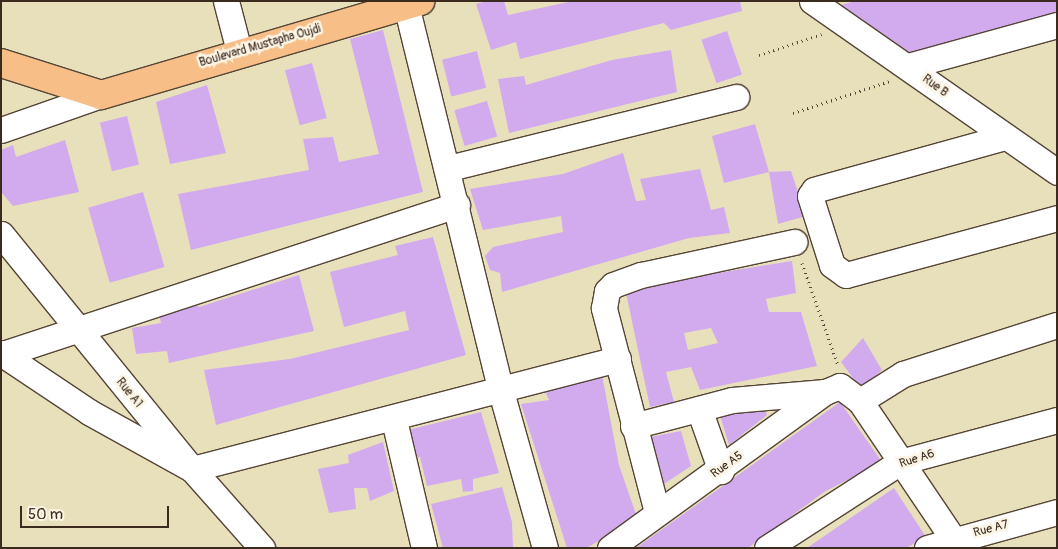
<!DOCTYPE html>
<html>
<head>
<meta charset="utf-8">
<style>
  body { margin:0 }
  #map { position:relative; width:1058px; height:549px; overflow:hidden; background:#e8e0bb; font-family:Pangolin,sans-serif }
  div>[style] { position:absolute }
  .building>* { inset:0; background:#d2abef; transform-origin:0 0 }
  .path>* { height:3px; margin-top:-1.5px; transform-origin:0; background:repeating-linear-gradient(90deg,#554536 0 1px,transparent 0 5px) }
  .roads { filter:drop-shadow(1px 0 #554536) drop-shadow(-1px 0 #554536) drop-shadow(0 1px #554536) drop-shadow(0 -1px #554536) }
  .minor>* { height:25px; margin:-12.5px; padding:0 12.5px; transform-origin:12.5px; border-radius:12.5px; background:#fff }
  .major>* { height:28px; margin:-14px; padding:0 14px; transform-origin:14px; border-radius:14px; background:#f7be88 }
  span { translate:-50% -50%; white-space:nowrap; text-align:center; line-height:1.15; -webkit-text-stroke:5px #fcf5e5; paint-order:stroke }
  .street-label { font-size:12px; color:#3b2a1e }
  .frame { position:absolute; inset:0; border:2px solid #3b2a1e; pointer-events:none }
  .scale { position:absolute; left:20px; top:506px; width:149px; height:22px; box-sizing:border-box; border:2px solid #3b2a1e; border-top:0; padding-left:6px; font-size:15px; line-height:18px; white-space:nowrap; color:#3b2a1e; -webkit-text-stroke:4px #fcf5e5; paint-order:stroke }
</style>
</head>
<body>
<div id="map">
  <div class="building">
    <div style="clip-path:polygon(487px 1px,504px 1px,508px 15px,573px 1px,740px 1px,742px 11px,671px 30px,664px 23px,520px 59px,516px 42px,491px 50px,476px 4px)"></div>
    <div style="clip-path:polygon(856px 1px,1057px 1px,1057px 20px,911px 59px,837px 6px)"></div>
    <div style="clip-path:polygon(383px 30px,423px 192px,191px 250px,178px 194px,309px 170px,303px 139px,333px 137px,339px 162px,379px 154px,350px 39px)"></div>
    <div style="left:727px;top:31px;width:46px;height:27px;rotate:71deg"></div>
    <div style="clip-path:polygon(671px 50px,677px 92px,509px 133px,498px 79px,524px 76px,526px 85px,612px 60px)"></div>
    <div style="left:477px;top:51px;width:38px;height:36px;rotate:76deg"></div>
    <div style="left:312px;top:63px;width:57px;height:28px;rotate:75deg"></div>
    <div style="clip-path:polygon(207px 85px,226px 153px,170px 164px,156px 102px)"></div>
    <div style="left:487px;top:101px;width:37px;height:34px;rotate:74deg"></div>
    <div style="left:127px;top:116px;width:50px;height:28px;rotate:76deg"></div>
    <div style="clip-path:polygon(755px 124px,769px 172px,791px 171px,806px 216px,778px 224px,769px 172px,724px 183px,712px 136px)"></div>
    <div style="clip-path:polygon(65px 140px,79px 192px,13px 206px,1px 192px,1px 150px,13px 145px,16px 157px)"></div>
    <div style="clip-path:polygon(623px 153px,636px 201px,646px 200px,640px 179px,700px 169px,711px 210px,724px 207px,730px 233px,689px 238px,502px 292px,500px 273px,490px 270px,485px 256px,493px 247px,563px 232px,561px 216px,483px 230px,470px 189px,563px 174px)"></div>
    <div style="left:143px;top:192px;width:78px;height:57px;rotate:74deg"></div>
    <div style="clip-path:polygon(433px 237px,466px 355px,216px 425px,204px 370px,290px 359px,409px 330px,405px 311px,344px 327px,330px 272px,398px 255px,395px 246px)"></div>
    <div style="clip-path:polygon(evenodd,792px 261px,796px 293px,766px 299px,769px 312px,801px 312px,817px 366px,700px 390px,691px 367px,666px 372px,674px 402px,650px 407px,625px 288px,792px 261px,711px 328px,718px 343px,688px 350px,684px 333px,711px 328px)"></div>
    <div style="clip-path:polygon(299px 275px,314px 331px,169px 363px,167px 351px,136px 354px,132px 328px,161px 323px,159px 313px,193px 301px,199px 307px)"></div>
    <div style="clip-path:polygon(863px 338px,882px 370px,862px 390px,841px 362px)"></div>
    <div style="clip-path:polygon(602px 375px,619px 465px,638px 520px,586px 548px,567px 548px,521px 404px,549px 400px,543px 387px)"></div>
    <div style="clip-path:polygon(762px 402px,767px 415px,729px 445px,719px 412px)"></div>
    <div style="clip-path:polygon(840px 402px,882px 462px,824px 492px,748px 548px,636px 548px)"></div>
    <div style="clip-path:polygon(481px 412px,499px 473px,473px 479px,473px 491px,463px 492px,461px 479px,427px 486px,420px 457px,409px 459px,404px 431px)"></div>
    <div style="clip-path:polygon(681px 431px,691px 466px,664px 484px,650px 437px)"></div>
    <div style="clip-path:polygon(383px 442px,394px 491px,370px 501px,367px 488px,354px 488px,356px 509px,329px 513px,318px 469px,349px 463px,348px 455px)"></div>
    <div style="clip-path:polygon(502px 487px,512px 522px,513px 548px,443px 548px,431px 504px)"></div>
    <div style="clip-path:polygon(894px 488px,926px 537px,906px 548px,807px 548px)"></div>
  </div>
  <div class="path">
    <div style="left:759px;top:55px;width:66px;rotate:-18.4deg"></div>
    <div style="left:793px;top:113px;width:102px;rotate:-18.3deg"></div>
    <div style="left:802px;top:263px;width:108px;rotate:70.6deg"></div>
  </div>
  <div class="roads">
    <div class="minor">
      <div style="left:226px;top:1px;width:52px;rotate:75.4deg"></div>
      <div style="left:812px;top:1px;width:299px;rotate:34.9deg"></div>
      <div style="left:406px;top:5px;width:394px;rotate:76.2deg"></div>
      <div style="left:500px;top:388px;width:166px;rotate:74.3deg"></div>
      <div style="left:908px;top:66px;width:155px;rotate:-15.4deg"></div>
      <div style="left:1px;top:130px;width:106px;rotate:-19.3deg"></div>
      <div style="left:1005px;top:137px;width:198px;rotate:164.5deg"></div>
      <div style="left:814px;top:190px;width:7px;rotate:124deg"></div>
      <div style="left:810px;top:196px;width:72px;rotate:72.3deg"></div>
      <div style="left:832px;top:265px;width:17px;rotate:36deg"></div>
      <div style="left:846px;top:275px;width:219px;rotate:-15.1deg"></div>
      <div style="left:449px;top:168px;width:296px;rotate:-13.9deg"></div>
      <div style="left:1px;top:234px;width:303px;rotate:50.9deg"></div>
      <div style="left:192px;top:469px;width:106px;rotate:48.5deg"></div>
      <div style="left:1px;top:353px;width:106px;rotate:33.8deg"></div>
      <div style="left:89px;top:412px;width:118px;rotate:29deg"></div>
      <div style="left:192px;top:469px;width:440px;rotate:-14.5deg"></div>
      <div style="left:3px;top:354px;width:478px;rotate:-18.2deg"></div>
      <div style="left:860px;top:401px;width:51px;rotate:-32.1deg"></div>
      <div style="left:903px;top:374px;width:162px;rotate:-17.7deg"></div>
      <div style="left:699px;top:409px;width:66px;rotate:70.5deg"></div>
      <div style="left:394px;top:420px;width:131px;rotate:76.8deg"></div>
      <div style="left:633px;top:426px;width:102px;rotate:-14.7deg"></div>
      <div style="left:732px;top:400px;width:93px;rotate:-4.9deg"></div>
      <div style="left:657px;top:512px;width:211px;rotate:-104.6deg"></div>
      <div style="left:604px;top:308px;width:17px;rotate:-80deg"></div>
      <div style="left:607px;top:291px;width:8px;rotate:-45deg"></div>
      <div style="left:613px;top:285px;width:30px;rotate:-20deg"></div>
      <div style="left:641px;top:275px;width:157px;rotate:-12.2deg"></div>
      <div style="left:610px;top:548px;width:266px;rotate:-36deg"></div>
      <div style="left:825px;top:392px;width:16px;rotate:-22deg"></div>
      <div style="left:840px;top:386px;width:25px;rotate:37deg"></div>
      <div style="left:860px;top:401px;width:177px;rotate:56deg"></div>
      <div style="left:767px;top:548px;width:158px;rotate:-32.9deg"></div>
      <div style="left:900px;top:462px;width:163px;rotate:-15deg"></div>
      <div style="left:927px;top:548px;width:135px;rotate:-15.5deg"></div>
    </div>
    <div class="major">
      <div style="left:1px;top:63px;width:105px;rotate:17.7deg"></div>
      <div style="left:101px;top:95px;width:333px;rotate:-16.4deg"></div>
    </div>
  </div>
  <div class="street-label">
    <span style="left:260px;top:46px;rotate:-16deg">Boulevard Mustapha Oujdi</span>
    <span style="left:935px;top:86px;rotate:36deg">Rue B</span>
    <span style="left:129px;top:393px;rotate:51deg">Rue A1</span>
    <span style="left:917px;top:459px;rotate:-18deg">Rue A6</span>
    <span style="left:727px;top:465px;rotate:-36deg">Rue A5</span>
    <span style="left:991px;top:529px;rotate:-15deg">Rue A7</span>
  </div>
  <div class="frame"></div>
  <div class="scale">50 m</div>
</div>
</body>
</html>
